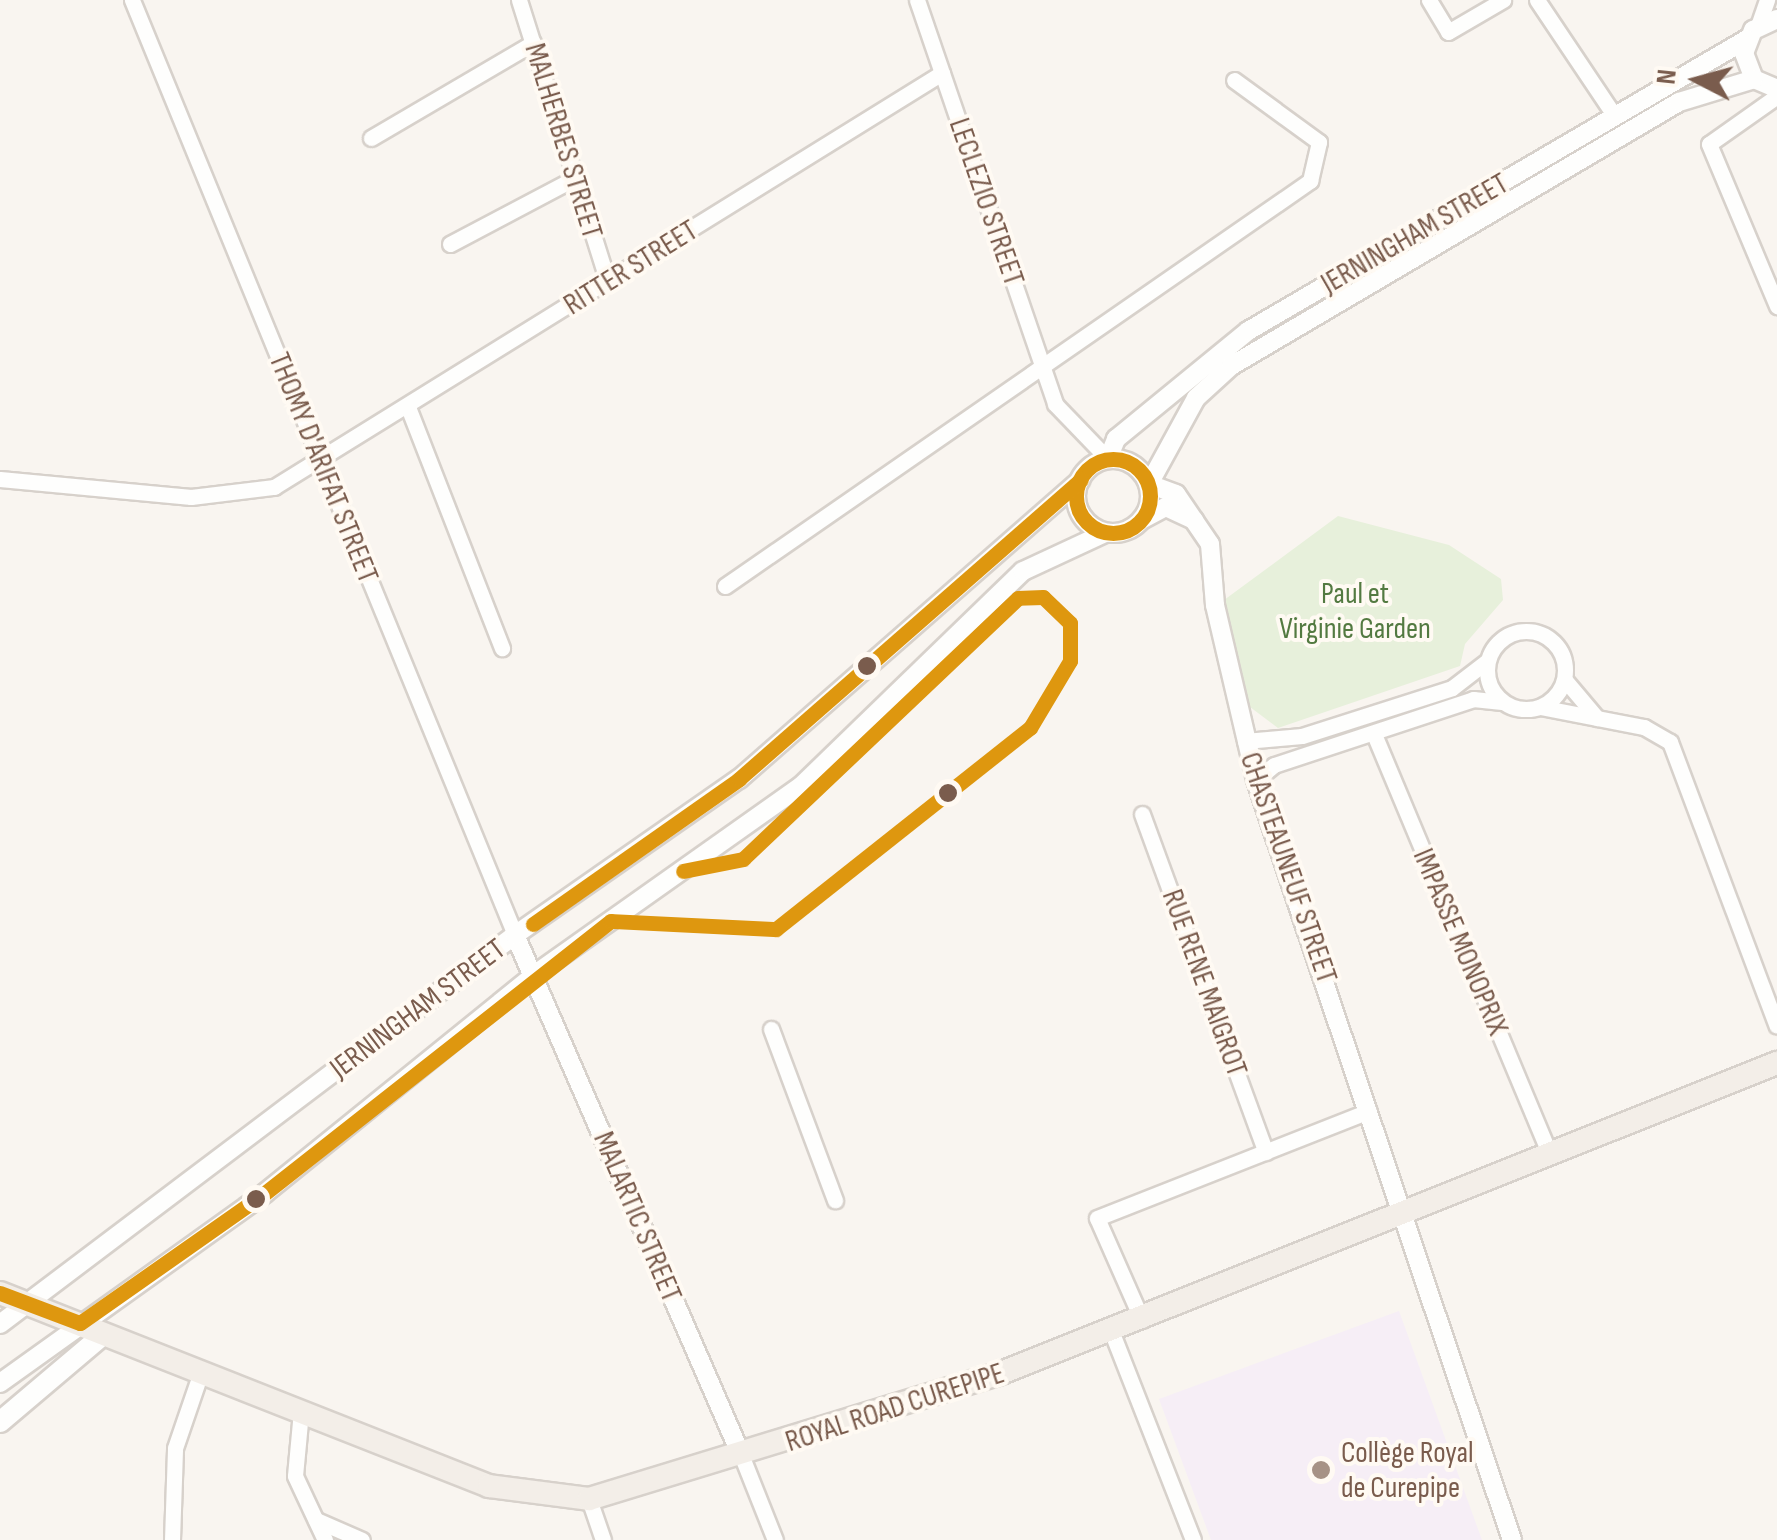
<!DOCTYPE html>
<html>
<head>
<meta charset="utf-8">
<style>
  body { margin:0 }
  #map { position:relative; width:1777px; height:1540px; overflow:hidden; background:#f9f5f0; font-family:"Sofia Sans Condensed",sans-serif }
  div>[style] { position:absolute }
  .education>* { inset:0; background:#f6eef6 }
  .green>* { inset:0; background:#e7f0db }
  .roads { filter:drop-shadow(2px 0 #d7d1cb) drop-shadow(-2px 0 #d7d1cb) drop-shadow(0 2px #d7d1cb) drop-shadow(0 -2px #d7d1cb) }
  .minor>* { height:15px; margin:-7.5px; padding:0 7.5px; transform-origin:7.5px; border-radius:7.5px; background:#fefefd }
  .minor>.ring { margin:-7.5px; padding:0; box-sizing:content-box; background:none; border:15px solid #fefefd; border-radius:50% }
  .tertiary>* { height:18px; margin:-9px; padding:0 9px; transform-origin:9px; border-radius:9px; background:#fefefd }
  .tertiary>.ring { margin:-9px; padding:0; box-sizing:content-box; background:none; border:18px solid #fefefd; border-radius:50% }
  .secondary>* { height:20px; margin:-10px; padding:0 10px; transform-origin:10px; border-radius:10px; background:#fefefd }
  .primary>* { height:22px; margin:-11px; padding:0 11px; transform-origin:11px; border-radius:11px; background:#f3eee8 }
  .bus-1>* { height:15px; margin:-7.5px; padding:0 7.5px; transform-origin:7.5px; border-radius:7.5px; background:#de970f }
  .bus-1>.ring { margin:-7.5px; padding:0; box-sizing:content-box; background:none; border:15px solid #de970f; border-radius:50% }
  .dots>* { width:28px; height:28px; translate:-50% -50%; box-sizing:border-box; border:5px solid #fffaf3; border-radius:50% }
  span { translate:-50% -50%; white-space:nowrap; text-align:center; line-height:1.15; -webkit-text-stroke:8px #fffaf3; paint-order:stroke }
  .street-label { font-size:30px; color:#7a5c4d }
  .park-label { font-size:30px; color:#537a41 }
  .poi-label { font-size:30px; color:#7a5c4d }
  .left { translate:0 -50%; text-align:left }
  .north { position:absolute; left:1647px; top:30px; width:100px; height:100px; -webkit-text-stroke:8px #fffaf3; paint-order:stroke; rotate:276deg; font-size:28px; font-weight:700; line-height:40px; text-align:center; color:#7a5c4d }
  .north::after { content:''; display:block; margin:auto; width:35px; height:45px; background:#7a5c4d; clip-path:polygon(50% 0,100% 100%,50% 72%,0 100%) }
</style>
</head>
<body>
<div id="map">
  <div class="education">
    <div style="clip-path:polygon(1399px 1311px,1482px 1540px,1211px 1540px,1159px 1399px)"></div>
  </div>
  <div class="green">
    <div style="clip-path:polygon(1338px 516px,1449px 545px,1501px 579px,1503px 600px,1465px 644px,1460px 666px,1278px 728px,1250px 707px,1220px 603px)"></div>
  </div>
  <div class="roads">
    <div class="minor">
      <div style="left:132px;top:0;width:1010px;rotate:67.72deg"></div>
      <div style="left:519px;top:0;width:296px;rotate:72.5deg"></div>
      <div style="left:917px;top:0;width:427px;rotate:71.1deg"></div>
      <div style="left:1055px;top:404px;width:76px;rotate:46.1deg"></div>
      <div style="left:1429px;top:0;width:37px;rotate:59deg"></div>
      <div style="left:1448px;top:32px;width:64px;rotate:-30.2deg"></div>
      <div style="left:1537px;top:0;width:135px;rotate:56.2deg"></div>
      <div style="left:1758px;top:26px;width:28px;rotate:-71deg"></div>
      <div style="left:1777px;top:96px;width:83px;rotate:144.8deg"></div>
      <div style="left:1709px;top:144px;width:176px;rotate:67.2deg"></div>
      <div style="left:371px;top:138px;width:188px;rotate:-30.4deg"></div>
      <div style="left:450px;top:244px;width:141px;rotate:-27.8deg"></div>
      <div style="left:408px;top:407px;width:259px;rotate:68.7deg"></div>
      <div style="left:0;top:479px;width:192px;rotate:5.4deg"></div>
      <div style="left:191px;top:497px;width:84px;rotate:-6.9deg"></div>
      <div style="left:274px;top:487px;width:786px;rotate:-31.79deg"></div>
      <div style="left:725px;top:586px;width:712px;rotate:-34.7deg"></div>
      <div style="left:1310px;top:181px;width:40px;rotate:-77deg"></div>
      <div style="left:1319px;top:142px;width:105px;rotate:-143.9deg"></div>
      <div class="ring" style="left:1487px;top:631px;width:63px;height:63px"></div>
      <div style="left:1565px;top:680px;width:50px;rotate:49.9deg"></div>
      <div style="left:1540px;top:707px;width:106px;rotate:10.9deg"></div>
      <div style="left:1644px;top:727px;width:30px;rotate:30deg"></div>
      <div style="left:1670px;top:742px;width:303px;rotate:69.4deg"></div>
      <div style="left:1374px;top:734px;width:450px;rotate:67.3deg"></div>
      <div style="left:1245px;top:741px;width:57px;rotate:-5deg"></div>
      <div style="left:1302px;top:736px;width:157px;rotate:-17.7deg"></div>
      <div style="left:1452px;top:688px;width:44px;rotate:-37.6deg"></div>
      <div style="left:1256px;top:780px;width:23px;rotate:-40deg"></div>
      <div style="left:1274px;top:765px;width:210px;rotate:-18.3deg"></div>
      <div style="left:1473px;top:699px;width:29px;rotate:6deg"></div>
      <div style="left:1142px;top:814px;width:360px;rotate:69.9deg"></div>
      <div style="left:771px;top:1029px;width:183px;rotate:69.5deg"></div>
      <div style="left:1142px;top:1320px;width:111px;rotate:-113.8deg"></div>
      <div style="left:1097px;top:1218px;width:292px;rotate:-21.5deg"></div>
      <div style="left:1112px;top:1333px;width:222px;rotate:68.6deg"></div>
      <div style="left:301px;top:1411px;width:65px;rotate:95.3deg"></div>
      <div style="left:295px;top:1476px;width:71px;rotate:64.9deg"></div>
      <div style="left:742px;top:1457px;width:89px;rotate:68.3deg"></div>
      <div style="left:589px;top:1499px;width:43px;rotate:71.1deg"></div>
      <div style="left:316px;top:1520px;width:50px;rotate:23.5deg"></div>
      <div style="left:172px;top:1540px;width:92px;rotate:-88.1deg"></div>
      <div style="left:175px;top:1448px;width:74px;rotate:-71.1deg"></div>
    </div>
    <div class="tertiary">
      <div style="left:1777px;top:19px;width:26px;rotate:155deg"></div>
      <div style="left:1753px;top:30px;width:25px;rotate:111deg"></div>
      <div style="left:1744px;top:53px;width:28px;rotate:69deg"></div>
      <div style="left:1754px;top:79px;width:25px;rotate:23deg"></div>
      <div class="ring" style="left:1076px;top:459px;width:56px;height:56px"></div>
      <div style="left:1108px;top:459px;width:22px;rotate:-68deg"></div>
      <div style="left:1116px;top:439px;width:171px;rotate:-39.3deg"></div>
      <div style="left:1248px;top:331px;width:578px;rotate:-30.33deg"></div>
      <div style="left:1143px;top:519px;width:26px;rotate:-28deg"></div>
      <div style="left:1166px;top:507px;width:31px;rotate:25deg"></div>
      <div style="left:515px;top:935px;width:569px;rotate:66.5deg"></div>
      <div style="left:0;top:1324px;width:645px;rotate:-37.07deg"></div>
      <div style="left:515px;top:935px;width:273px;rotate:-34.9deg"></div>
      <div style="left:739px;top:779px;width:454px;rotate:-41.2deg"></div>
      <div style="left:0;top:1383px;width:326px;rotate:-35.6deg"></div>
      <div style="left:265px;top:1193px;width:346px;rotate:-39deg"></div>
      <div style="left:534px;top:975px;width:326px;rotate:-35.3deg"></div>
      <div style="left:800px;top:787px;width:310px;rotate:-44.1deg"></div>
      <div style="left:1023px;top:571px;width:90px;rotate:-24.9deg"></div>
      <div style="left:1512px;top:1540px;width:802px;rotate:-108.62deg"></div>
      <div style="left:1256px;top:780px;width:180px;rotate:-103.2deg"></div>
      <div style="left:1215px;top:605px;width:61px;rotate:-94.7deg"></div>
      <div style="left:1210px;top:544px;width:60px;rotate:-124.2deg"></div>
      <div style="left:1176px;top:494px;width:29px;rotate:-160deg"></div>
      <div style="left:1149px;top:484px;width:98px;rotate:-61.3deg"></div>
      <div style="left:1196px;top:398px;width:47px;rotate:-42.4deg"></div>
      <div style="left:1231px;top:366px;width:520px;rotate:-30.51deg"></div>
      <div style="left:1679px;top:102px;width:78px;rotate:-17deg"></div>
    </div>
    <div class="secondary">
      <div style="left:0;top:1422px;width:136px;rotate:-40.2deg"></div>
    </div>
    <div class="primary">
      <div style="left:0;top:1293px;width:526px;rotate:21.54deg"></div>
      <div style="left:489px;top:1486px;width:101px;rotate:7.4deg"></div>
      <div style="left:589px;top:1499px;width:431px;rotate:-17deg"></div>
      <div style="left:1001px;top:1373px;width:836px;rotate:-21.78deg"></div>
    </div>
  </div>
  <div class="bus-1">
    <div class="ring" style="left:1076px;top:459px;width:59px;height:59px"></div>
    <div style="left:533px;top:924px;width:252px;rotate:-35.1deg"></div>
    <div style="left:739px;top:779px;width:454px;rotate:-41.2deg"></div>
    <div style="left:0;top:1293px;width:85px;rotate:20.6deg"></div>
    <div style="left:80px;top:1323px;width:226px;rotate:-35.1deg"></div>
    <div style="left:265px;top:1193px;width:440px;rotate:-38.2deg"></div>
    <div style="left:611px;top:921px;width:165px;rotate:2.8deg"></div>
    <div style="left:776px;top:929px;width:324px;rotate:-38.4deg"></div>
    <div style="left:1030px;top:728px;width:78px;rotate:-59.2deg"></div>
    <div style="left:1070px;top:661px;width:38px;rotate:-90deg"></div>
    <div style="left:1070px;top:623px;width:37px;rotate:-136deg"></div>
    <div style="left:1043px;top:597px;width:25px;rotate:178deg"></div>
    <div style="left:1018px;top:598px;width:379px;rotate:136.5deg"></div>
    <div style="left:743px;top:859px;width:61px;rotate:168.7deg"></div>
  </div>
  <div class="dots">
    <div style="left:867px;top:666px;background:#7a5c4d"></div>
    <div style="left:948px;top:793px;background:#7a5c4d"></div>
    <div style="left:256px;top:1199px;background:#7a5c4d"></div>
    <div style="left:1321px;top:1470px;background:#a69286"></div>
  </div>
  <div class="street-label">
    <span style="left:563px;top:141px;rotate:73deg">MALHERBES STREET</span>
    <span style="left:986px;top:202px;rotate:71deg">LECLEZIO STREET</span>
    <span style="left:1415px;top:234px;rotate:-30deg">JERNINGHAM STREET</span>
    <span style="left:631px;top:268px;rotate:-32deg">RITTER STREET</span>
    <span style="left:323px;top:468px;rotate:68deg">THOMY D'ARIFAT STREET</span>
    <span style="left:1288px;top:868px;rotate:71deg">CHASTEAUNEUF STREET</span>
    <span style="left:1460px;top:942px;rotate:67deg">IMPASSE MONOPRIX</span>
    <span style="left:1204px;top:983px;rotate:70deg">RUE RENE MAIGROT</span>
    <span style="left:418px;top:1009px;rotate:-37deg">JERNINGHAM STREET</span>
    <span style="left:637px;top:1217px;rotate:67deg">MALARTIC STREET</span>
    <span style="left:895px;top:1408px;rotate:-18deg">ROYAL ROAD CUREPIPE</span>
  </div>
  <div class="park-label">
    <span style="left:1355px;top:611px">Paul et<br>Virginie Garden</span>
  </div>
  <div class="poi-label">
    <span class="left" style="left:1341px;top:1470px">Collège Royal<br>de Curepipe</span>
  </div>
  <div class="north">N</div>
</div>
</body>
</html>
